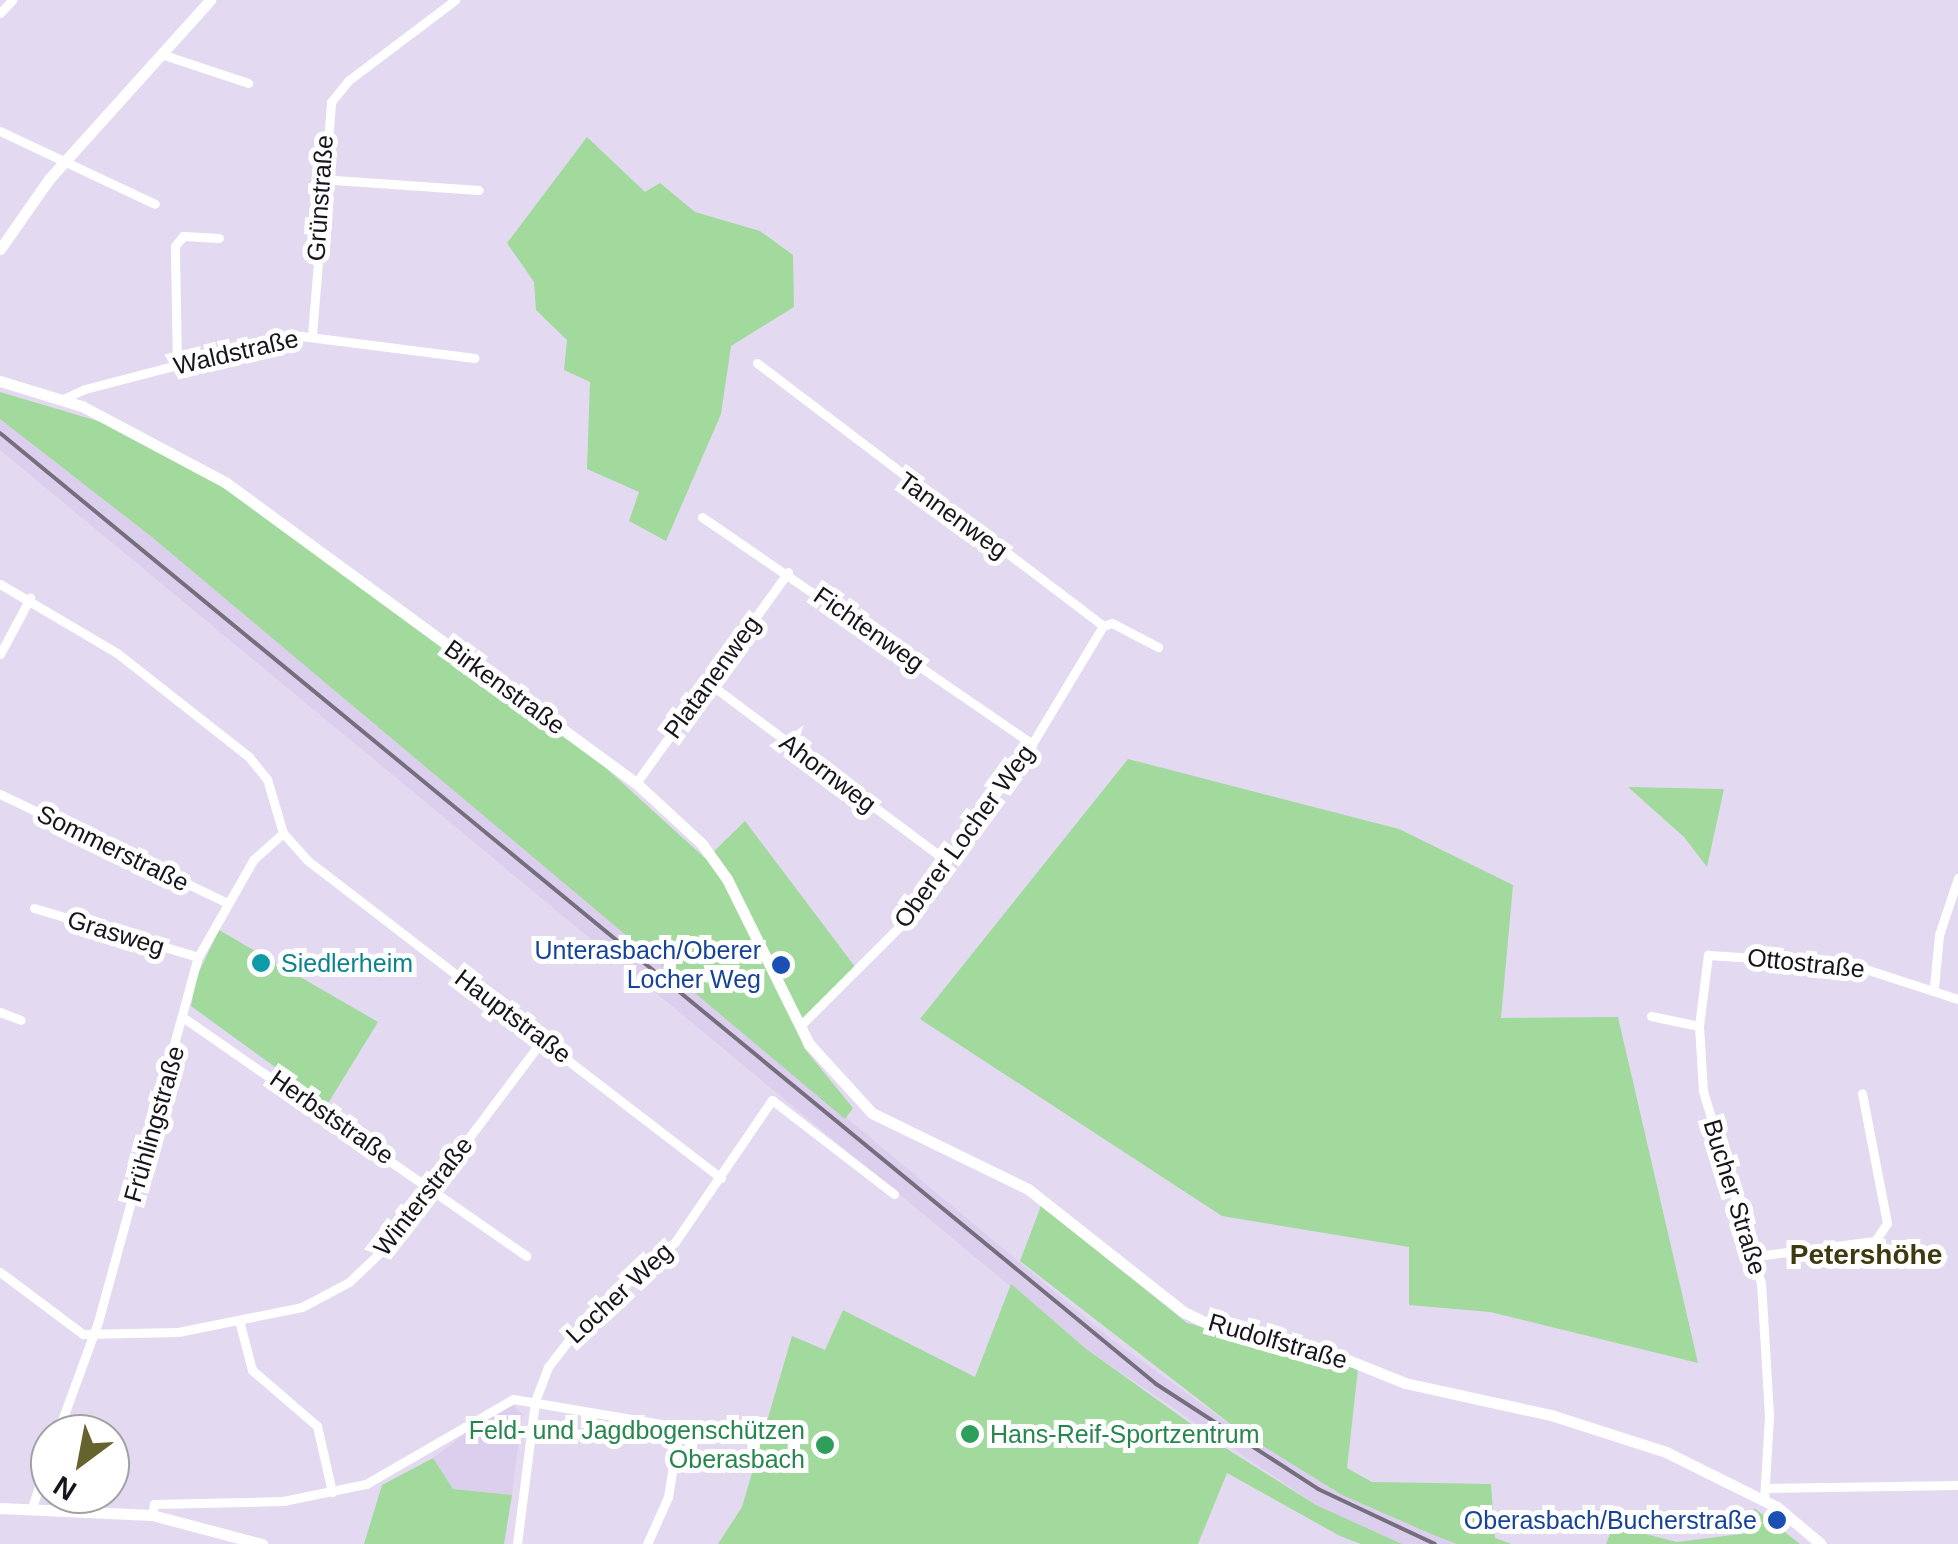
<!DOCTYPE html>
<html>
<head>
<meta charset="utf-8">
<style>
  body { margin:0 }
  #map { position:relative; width:1958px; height:1544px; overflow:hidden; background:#e3daf2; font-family:Arial,sans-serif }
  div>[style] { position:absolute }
  .built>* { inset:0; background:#dccfee }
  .green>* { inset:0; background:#a2d99c }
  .street>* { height:9px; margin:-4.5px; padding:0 4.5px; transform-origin:4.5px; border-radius:4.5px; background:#fff }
  .secondary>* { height:11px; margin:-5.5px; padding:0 5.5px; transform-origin:5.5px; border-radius:5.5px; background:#fff }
  .rail>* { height:4px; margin:-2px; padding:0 2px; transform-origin:2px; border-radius:2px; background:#746e7d }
  .dots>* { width:28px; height:28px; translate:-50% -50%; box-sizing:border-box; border:5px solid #fff; border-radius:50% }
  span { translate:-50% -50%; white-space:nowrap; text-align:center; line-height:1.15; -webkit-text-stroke:10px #fff; paint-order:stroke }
  .street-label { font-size:25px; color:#17141c }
  .transit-label { font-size:25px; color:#164399 }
  .right { translate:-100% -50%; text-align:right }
  .culture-label { font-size:25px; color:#0d838f }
  .left { translate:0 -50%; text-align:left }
  .leisure-label { font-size:25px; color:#27864d }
  .neighbourhood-label { font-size:28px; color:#3d3a10; font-weight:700 }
  .north { position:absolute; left:30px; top:1414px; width:100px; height:100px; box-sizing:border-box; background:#fff; border:2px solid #a2a1a4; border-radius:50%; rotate:212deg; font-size:28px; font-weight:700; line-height:40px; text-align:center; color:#17141c }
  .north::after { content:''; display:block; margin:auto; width:35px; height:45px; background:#66632f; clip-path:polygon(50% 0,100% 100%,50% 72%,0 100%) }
</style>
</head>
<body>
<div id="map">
  <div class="built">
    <div style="clip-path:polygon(0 419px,153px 538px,1110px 1338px,1242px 1433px,1342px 1495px,1457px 1544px,1402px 1544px,1316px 1505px,1085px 1348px,0 450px)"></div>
    <div style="clip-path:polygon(514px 1405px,522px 1414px,512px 1495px,453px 1489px,433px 1458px,501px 1406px)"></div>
  </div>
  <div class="green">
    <div style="clip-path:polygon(587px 137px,645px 192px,660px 183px,695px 212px,760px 231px,793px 255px,794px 307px,731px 346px,721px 414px,666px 541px,629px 521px,639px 492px,587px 469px,590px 382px,564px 370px,567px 340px,536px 310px,534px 282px,507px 243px)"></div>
    <div style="clip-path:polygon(0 392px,101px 422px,246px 492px,595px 758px,706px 859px,745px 821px,856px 968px,796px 1024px,804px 1048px,853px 1108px,845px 1119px,153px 538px,0 419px)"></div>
    <div style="clip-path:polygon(1128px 759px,1399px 829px,1513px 885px,1501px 1018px,1618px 1017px,1698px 1363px,1490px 1312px,1409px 1305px,1409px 1247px,1222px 1216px,920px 1019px)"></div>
    <div style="clip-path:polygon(1628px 787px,1724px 789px,1707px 867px,1684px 837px)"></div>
    <div style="clip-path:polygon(219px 930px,378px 1022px,327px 1105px,191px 1006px,197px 976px)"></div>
    <div style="clip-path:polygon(1041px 1206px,1187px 1323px,1358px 1369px,1347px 1468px,1372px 1482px,1491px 1484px,1495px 1538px,1512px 1544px,1457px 1544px,1436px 1536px,1342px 1495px,1242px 1433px,1020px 1261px)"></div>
    <div style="clip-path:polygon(1011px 1284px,1085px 1348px,1219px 1444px,1316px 1505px,1402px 1544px,1361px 1544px,1340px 1536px,1227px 1473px,1198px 1544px,718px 1544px,742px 1507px,792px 1336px,825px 1350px,843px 1310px,975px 1377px)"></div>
    <div style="clip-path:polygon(433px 1458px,453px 1489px,512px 1495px,504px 1544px,364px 1544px,382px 1485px)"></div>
    <div style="clip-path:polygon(1754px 1508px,1800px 1544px,1606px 1544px,1613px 1526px,1677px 1542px,1749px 1533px)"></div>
  </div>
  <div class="street">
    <div style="left:0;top:13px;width:18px;rotate:-47deg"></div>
    <div style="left:161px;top:54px;width:92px;rotate:18.4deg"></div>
    <div style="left:0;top:131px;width:171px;rotate:25.2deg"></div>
    <div style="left:320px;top:179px;width:159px;rotate:4deg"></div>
    <div style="left:312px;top:335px;width:234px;rotate:-85.3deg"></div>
    <div style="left:331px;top:102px;width:28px;rotate:-51deg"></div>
    <div style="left:349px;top:80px;width:133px;rotate:-37deg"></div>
    <div style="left:757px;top:363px;width:435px;rotate:37.2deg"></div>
    <div style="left:1103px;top:626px;width:9px;rotate:-18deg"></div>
    <div style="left:1112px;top:623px;width:52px;rotate:27.6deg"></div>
    <div style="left:177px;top:366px;width:120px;rotate:-91deg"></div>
    <div style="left:175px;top:246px;width:13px;rotate:-51deg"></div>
    <div style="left:183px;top:236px;width:36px;rotate:3deg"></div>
    <div style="left:61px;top:400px;width:26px;rotate:-25deg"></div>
    <div style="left:85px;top:389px;width:215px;rotate:-14.6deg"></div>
    <div style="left:293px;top:335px;width:183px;rotate:7.2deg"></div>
    <div style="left:702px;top:517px;width:401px;rotate:34.5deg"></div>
    <div style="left:0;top:584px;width:136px;rotate:30.5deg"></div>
    <div style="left:117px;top:653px;width:168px;rotate:38.2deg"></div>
    <div style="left:249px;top:757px;width:28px;rotate:51deg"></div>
    <div style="left:267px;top:779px;width:56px;rotate:73.5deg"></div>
    <div style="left:283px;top:833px;width:36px;rotate:48deg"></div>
    <div style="left:307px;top:860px;width:522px;rotate:37.53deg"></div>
    <div style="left:0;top:654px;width:64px;rotate:-61.8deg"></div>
    <div style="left:710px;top:684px;width:296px;rotate:36.8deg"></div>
    <div style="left:636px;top:783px;width:260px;rotate:-54.2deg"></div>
    <div style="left:0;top:794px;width:250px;rotate:25.6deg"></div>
    <div style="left:34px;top:908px;width:171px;rotate:16.6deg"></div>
    <div style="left:1934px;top:987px;width:52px;rotate:-84.5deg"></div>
    <div style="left:1939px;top:935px;width:60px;rotate:-71.6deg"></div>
    <div style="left:0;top:1012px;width:22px;rotate:21deg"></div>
    <div style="left:1651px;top:1016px;width:49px;rotate:11.8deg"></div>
    <div style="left:184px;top:1018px;width:417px;rotate:34.8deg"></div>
    <div style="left:800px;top:1026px;width:139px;rotate:-45deg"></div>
    <div style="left:898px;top:928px;width:228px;rotate:-53.9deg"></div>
    <div style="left:1032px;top:744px;width:138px;rotate:-59deg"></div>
    <div style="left:1756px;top:1256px;width:120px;rotate:-7.2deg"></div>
    <div style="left:1875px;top:1241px;width:22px;rotate:-56deg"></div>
    <div style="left:1887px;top:1223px;width:132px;rotate:-100.9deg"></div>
    <div style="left:0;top:1272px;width:104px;rotate:36.8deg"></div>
    <div style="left:83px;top:1334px;width:95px;rotate:-1.2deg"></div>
    <div style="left:178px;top:1332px;width:126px;rotate:-11.4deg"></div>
    <div style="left:302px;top:1307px;width:53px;rotate:-28deg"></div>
    <div style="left:349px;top:1282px;width:57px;rotate:-43.6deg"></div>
    <div style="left:390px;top:1243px;width:256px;rotate:-53.1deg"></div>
    <div style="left:240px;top:1324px;width:48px;rotate:75.4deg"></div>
    <div style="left:252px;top:1370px;width:86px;rotate:40.7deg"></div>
    <div style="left:317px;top:1426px;width:68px;rotate:77.2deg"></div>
    <div style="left:57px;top:1434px;width:119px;rotate:-69.9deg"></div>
    <div style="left:98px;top:1322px;width:378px;rotate:-74.7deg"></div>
    <div style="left:198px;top:957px;width:112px;rotate:-60.4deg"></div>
    <div style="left:253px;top:860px;width:40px;rotate:-42deg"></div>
    <div style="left:1769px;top:1488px;width:189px;rotate:-0.9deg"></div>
    <div style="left:1764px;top:1500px;width:84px;rotate:-86.6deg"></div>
    <div style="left:1769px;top:1416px;width:133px;rotate:-93.4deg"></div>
    <div style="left:1761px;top:1283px;width:201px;rotate:-106.8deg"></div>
    <div style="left:1703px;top:1091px;width:65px;rotate:-93.5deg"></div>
    <div style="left:1699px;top:1026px;width:72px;rotate:-82.8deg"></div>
    <div style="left:1708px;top:955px;width:142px;rotate:3.6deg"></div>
    <div style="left:1850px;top:964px;width:114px;rotate:18deg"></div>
    <div style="left:32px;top:1508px;width:60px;rotate:-72.5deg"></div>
    <div style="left:152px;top:1515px;width:11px;rotate:-80deg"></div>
    <div style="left:154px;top:1504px;width:129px;rotate:-1.3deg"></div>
    <div style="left:283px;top:1501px;width:85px;rotate:-11.6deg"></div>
    <div style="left:366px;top:1484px;width:170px;rotate:-30deg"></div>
    <div style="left:513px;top:1399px;width:168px;rotate:9.6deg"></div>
    <div style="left:679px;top:1427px;width:71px;rotate:98.9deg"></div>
    <div style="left:668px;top:1497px;width:51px;rotate:114.1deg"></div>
    <div style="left:517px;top:1544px;width:144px;rotate:-82.8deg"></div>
    <div style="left:535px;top:1401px;width:36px;rotate:-69deg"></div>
    <div style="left:548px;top:1367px;width:66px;rotate:-52.4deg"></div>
    <div style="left:588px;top:1315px;width:114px;rotate:-40deg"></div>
    <div style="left:675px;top:1242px;width:172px;rotate:-55.7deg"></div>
    <div style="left:772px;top:1100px;width:154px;rotate:37.6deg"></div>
  </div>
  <div class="secondary">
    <div style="left:0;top:249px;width:85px;rotate:-55deg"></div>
    <div style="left:49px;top:179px;width:241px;rotate:-48deg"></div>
    <div style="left:0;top:381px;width:86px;rotate:17deg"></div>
    <div style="left:82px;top:406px;width:162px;rotate:28deg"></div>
    <div style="left:225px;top:482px;width:509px;rotate:36.22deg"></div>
    <div style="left:636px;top:783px;width:90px;rotate:42.7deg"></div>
    <div style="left:702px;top:844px;width:43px;rotate:54.5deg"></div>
    <div style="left:727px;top:879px;width:184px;rotate:63.6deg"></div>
    <div style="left:809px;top:1044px;width:93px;rotate:47.6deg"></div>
    <div style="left:872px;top:1113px;width:174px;rotate:26deg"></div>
    <div style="left:1028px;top:1189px;width:199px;rotate:38.3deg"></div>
    <div style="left:1184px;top:1312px;width:32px;rotate:26deg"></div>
    <div style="left:1213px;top:1326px;width:102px;rotate:11.3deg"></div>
    <div style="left:1313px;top:1346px;width:99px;rotate:21.9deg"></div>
    <div style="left:1405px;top:1383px;width:149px;rotate:12.4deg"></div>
    <div style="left:1551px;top:1415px;width:121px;rotate:17.8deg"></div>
    <div style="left:1666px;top:1452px;width:124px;rotate:26.4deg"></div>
    <div style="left:1777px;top:1507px;width:57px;rotate:40.1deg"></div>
    <div style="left:0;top:1508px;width:152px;rotate:2.6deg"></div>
    <div style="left:152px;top:1515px;width:114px;rotate:14.8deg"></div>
  </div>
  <div class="rail">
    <div style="left:0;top:433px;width:1497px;rotate:39.44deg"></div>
    <div style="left:1156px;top:1384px;width:193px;rotate:32.9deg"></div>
    <div style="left:1318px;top:1489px;width:129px;rotate:25.2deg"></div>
  </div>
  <div class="dots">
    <div style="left:261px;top:963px;background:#0f9aa8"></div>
    <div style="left:781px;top:965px;background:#1a4fb4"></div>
    <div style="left:970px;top:1434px;background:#2e9e5b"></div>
    <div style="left:825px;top:1445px;background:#2e9e5b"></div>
    <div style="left:1777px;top:1520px;background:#1a4fb4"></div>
  </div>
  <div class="street-label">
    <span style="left:320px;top:198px;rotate:-86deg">Grünstraße</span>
    <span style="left:236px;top:352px;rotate:-13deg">Waldstraße</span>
    <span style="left:953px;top:515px;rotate:36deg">Tannenweg</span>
    <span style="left:869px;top:629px;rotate:35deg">Fichtenweg</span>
    <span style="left:712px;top:677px;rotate:-54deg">Platanenweg</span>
    <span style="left:505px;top:687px;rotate:36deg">Birkenstraße</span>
    <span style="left:828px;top:773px;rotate:37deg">Ahornweg</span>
    <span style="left:964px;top:836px;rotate:-54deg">Oberer Locher Weg</span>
    <span style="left:113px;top:848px;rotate:26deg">Sommerstraße</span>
    <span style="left:116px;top:933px;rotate:17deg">Grasweg</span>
    <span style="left:1806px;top:963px;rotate:6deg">Ottostraße</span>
    <span style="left:513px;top:1016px;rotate:37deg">Hauptstraße</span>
    <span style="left:332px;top:1117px;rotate:35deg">Herbststraße</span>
    <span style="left:154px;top:1124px;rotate:-74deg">Frühlingstraße</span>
    <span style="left:423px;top:1196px;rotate:-52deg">Winterstraße</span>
    <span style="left:1735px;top:1197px;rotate:73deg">Bucher Straße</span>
    <span style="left:619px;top:1293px;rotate:-43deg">Locher Weg</span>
    <span style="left:1278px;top:1341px;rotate:16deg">Rudolfstraße</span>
  </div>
  <div class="transit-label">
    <span class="right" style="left:761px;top:965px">Unterasbach/Oberer<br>Locher Weg</span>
    <span class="right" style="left:1757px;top:1520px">Oberasbach/Bucherstraße</span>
  </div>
  <div class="culture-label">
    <span class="left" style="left:281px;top:963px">Siedlerheim</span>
  </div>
  <div class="leisure-label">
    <span class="right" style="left:805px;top:1445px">Feld- und Jagdbogenschützen<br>Oberasbach</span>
    <span class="left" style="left:990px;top:1434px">Hans-Reif-Sportzentrum</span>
  </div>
  <div class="neighbourhood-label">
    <span style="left:1866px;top:1255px">Petershöhe</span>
  </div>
  <div class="north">N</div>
</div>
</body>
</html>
